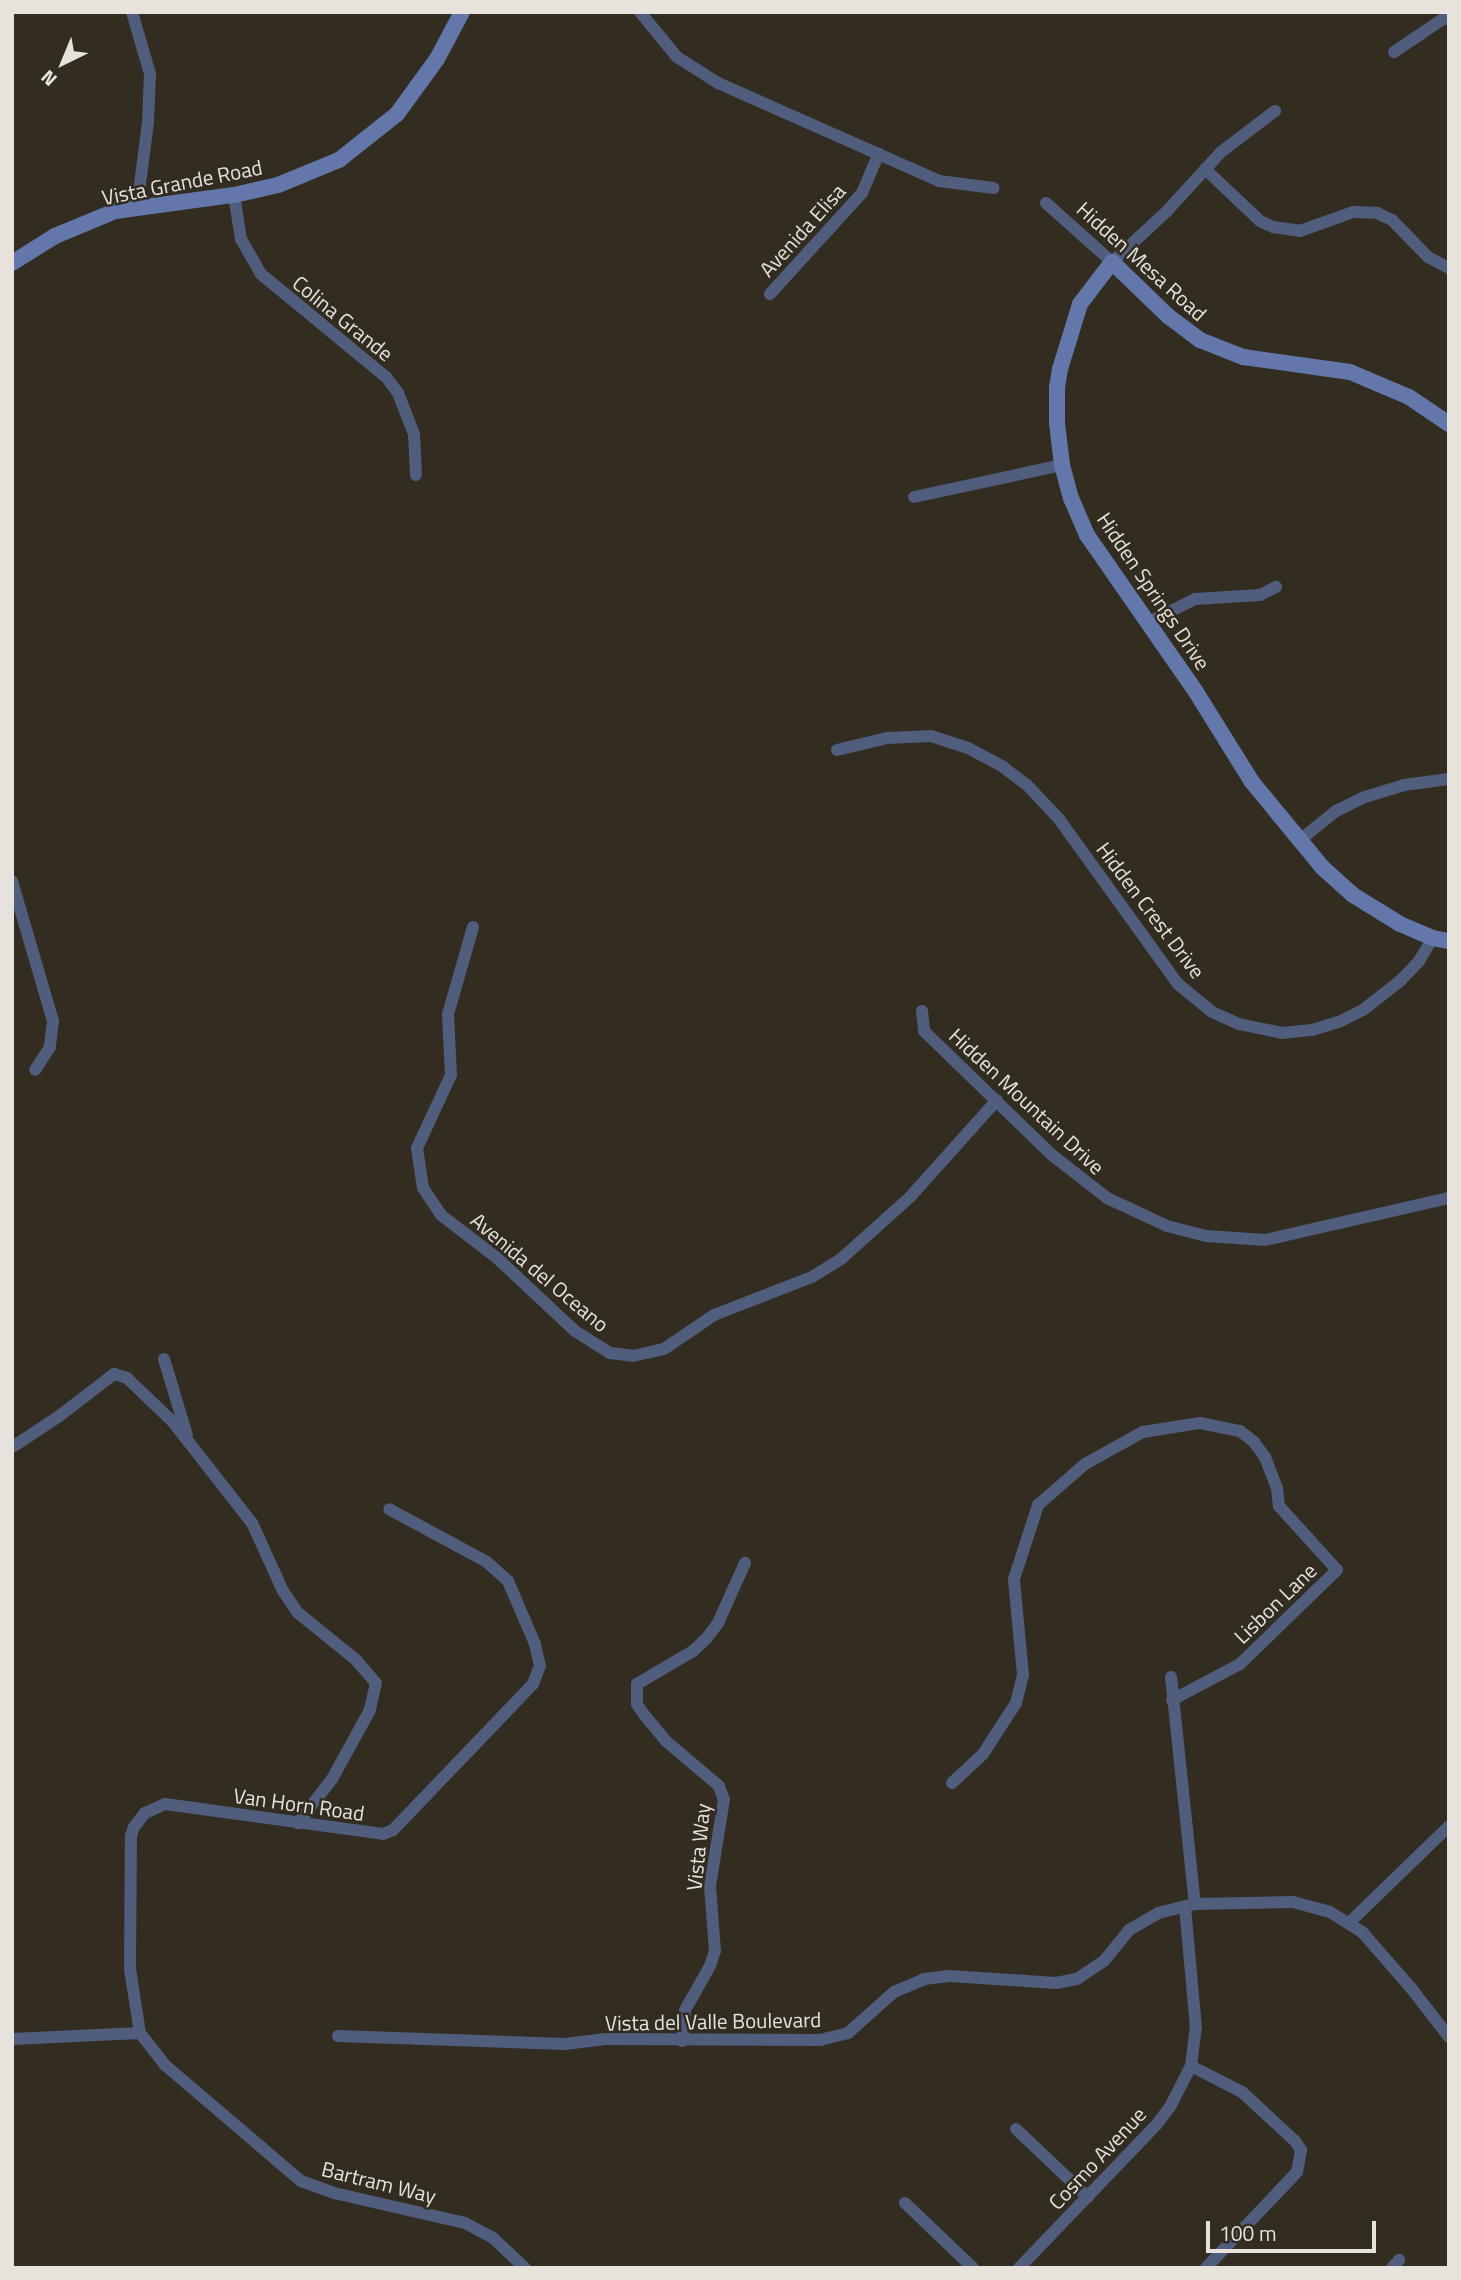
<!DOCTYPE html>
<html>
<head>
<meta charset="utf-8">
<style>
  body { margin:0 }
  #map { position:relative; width:1461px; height:2280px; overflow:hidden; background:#322c21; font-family:"Titillium Web",sans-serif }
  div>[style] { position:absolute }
  .street>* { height:12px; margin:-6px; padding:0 6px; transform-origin:6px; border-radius:6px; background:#505d7d }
  .secondary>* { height:16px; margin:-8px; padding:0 8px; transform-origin:8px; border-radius:8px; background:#6377aa }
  span { translate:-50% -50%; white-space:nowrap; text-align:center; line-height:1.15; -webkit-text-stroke:5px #322c21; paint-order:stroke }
  .street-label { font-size:21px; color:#e7e3dc }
  .frame { position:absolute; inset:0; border:14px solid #e7e3dc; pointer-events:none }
  .north { position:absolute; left:28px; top:28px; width:70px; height:70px; -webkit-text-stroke:5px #322c21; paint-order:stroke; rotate:223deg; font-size:19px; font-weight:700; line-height:28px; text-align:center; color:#e7e3dc }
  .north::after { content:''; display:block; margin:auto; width:24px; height:32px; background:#e7e3dc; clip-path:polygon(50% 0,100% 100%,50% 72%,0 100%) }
  .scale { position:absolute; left:1206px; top:2221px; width:170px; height:32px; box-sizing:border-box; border:4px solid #e7e3dc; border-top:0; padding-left:9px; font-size:21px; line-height:24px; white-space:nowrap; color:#e7e3dc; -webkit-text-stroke:5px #322c21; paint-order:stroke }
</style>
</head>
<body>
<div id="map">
  <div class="street">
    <div style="left:132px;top:12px;width:65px;rotate:73.8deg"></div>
    <div style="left:150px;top:74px;width:48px;rotate:92.4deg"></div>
    <div style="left:148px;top:122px;width:87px;rotate:97.3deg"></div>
    <div style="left:640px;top:12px;width:58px;rotate:50.6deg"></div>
    <div style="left:677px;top:57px;width:49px;rotate:32.4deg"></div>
    <div style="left:718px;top:83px;width:242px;rotate:23.9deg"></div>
    <div style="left:939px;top:181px;width:55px;rotate:7.3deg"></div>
    <div style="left:1394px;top:52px;width:59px;rotate:-34deg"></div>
    <div style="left:1443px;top:19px;width:6px"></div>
    <div style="left:1205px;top:169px;width:76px;rotate:43.4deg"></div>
    <div style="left:1260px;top:221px;width:14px;rotate:25deg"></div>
    <div style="left:1273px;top:227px;width:27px;rotate:8deg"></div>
    <div style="left:1300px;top:231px;width:56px;rotate:-19.7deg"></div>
    <div style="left:1353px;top:212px;width:24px;rotate:2deg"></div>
    <div style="left:1377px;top:213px;width:17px;rotate:25deg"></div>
    <div style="left:1392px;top:220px;width:52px;rotate:45.8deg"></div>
    <div style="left:1428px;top:257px;width:24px;rotate:28deg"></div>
    <div style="left:234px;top:195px;width:45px;rotate:81deg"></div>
    <div style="left:241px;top:239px;width:40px;rotate:60.3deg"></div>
    <div style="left:261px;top:274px;width:162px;rotate:39.5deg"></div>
    <div style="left:386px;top:377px;width:20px;rotate:53deg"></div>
    <div style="left:398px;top:393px;width:44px;rotate:68.7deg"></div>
    <div style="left:414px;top:434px;width:41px;rotate:87.2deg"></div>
    <div style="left:1046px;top:203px;width:89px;rotate:41.8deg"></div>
    <div style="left:1112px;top:262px;width:75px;rotate:-42.8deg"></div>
    <div style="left:1167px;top:211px;width:80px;rotate:-47.5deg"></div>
    <div style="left:1221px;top:152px;width:68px;rotate:-37.2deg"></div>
    <div style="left:770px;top:294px;width:137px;rotate:-47.7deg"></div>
    <div style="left:862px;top:193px;width:43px;rotate:-67deg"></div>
    <div style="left:914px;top:497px;width:151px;rotate:-12.2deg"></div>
    <div style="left:1147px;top:623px;width:54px;rotate:-26.6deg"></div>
    <div style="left:1195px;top:599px;width:65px;rotate:-3.5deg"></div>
    <div style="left:1260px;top:595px;width:18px;rotate:-27deg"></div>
    <div style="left:837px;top:750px;width:51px;rotate:-13.5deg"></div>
    <div style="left:887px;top:738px;width:44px;rotate:-2.6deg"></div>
    <div style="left:931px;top:736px;width:39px;rotate:18deg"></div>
    <div style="left:968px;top:748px;width:40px;rotate:28deg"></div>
    <div style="left:1003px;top:767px;width:30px;rotate:37deg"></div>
    <div style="left:1027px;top:785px;width:47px;rotate:46.7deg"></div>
    <div style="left:1059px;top:819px;width:203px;rotate:54.2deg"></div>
    <div style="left:1178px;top:984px;width:44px;rotate:39.5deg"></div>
    <div style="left:1212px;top:1012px;width:30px;rotate:24deg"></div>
    <div style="left:1239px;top:1024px;width:44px;rotate:11.8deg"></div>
    <div style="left:1282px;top:1033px;width:30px;rotate:-6deg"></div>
    <div style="left:1312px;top:1030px;width:28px;rotate:-17deg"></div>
    <div style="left:1339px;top:1022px;width:27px;rotate:-27deg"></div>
    <div style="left:1363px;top:1010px;width:47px;rotate:-38.1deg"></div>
    <div style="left:1400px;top:981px;width:28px;rotate:-46deg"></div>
    <div style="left:1419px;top:961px;width:27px;rotate:-59deg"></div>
    <div style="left:1300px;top:840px;width:46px;rotate:-38.9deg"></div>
    <div style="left:1336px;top:811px;width:32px;rotate:-26deg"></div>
    <div style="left:1365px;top:797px;width:41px;rotate:-17.1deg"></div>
    <div style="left:1404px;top:785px;width:45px;rotate:-7.6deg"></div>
    <div style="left:12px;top:881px;width:146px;rotate:73.7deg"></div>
    <div style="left:53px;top:1021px;width:26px;rotate:97deg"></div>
    <div style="left:50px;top:1047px;width:27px;rotate:123deg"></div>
    <div style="left:473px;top:927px;width:91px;rotate:106deg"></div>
    <div style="left:448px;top:1014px;width:61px;rotate:87.2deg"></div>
    <div style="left:451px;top:1075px;width:81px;rotate:115deg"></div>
    <div style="left:417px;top:1148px;width:40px;rotate:81.5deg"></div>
    <div style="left:423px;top:1188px;width:32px;rotate:56deg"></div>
    <div style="left:441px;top:1215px;width:71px;rotate:37.5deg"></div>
    <div style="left:497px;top:1258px;width:107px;rotate:43.1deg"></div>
    <div style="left:575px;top:1331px;width:41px;rotate:32.2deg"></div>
    <div style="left:610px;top:1353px;width:23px;rotate:7deg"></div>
    <div style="left:633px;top:1356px;width:32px;rotate:-13deg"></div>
    <div style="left:664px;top:1349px;width:60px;rotate:-34.2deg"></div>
    <div style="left:714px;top:1315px;width:105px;rotate:-21.2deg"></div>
    <div style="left:812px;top:1277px;width:34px;rotate:-32deg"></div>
    <div style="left:841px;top:1259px;width:93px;rotate:-41.9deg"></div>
    <div style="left:910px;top:1197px;width:130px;rotate:-48.1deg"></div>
    <div style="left:922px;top:1011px;width:20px;rotate:84deg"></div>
    <div style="left:924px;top:1031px;width:178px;rotate:44.1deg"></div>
    <div style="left:1052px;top:1155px;width:70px;rotate:38deg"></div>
    <div style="left:1107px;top:1198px;width:66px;rotate:25deg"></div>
    <div style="left:1167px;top:1226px;width:40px;rotate:14.4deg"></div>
    <div style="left:1206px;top:1236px;width:59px;rotate:3.9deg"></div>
    <div style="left:1265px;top:1240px;width:189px;rotate:-12.9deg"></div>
    <div style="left:164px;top:1359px;width:79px;rotate:73.2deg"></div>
    <div style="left:14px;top:1446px;width:53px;rotate:-33.4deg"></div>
    <div style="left:58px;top:1417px;width:71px;rotate:-37.5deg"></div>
    <div style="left:114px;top:1374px;width:14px;rotate:17deg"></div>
    <div style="left:127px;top:1378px;width:64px;rotate:43.7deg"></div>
    <div style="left:173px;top:1422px;width:128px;rotate:52deg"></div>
    <div style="left:252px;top:1523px;width:75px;rotate:65.5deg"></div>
    <div style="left:283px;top:1591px;width:25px;rotate:56deg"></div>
    <div style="left:297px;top:1612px;width:76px;rotate:39.1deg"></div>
    <div style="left:356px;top:1660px;width:30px;rotate:49deg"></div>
    <div style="left:376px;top:1683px;width:28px;rotate:103deg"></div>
    <div style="left:370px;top:1710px;width:79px;rotate:118.8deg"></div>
    <div style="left:332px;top:1779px;width:56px;rotate:127.7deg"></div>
    <div style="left:1171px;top:1677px;width:228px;rotate:84deg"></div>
    <div style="left:952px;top:1783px;width:42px;rotate:-43.1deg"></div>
    <div style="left:983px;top:1754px;width:61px;rotate:-57.1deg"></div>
    <div style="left:1016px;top:1703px;width:29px;rotate:-76deg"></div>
    <div style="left:1023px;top:1675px;width:96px;rotate:-95.4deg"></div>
    <div style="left:1014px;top:1579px;width:78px;rotate:-72deg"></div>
    <div style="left:1038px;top:1505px;width:62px;rotate:-41.1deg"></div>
    <div style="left:1085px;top:1464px;width:66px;rotate:-28.9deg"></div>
    <div style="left:1143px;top:1432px;width:58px;rotate:-9deg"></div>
    <div style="left:1200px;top:1423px;width:41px;rotate:11.3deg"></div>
    <div style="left:1240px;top:1431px;width:18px;rotate:38deg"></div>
    <div style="left:1254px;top:1442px;width:19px;rotate:54deg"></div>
    <div style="left:1265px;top:1457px;width:33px;rotate:69deg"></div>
    <div style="left:1277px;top:1488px;width:18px;rotate:84deg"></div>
    <div style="left:1279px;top:1506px;width:86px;rotate:47.8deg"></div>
    <div style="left:1337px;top:1570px;width:135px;rotate:135.9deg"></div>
    <div style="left:1240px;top:1664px;width:77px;rotate:152.1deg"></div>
    <div style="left:1349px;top:1923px;width:139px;rotate:-44.1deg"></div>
    <div style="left:140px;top:2033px;width:65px;rotate:-98.9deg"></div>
    <div style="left:130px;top:1969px;width:133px;rotate:-89.6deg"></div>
    <div style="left:131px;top:1836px;width:9px;rotate:-72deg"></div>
    <div style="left:134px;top:1827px;width:18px;rotate:-52deg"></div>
    <div style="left:145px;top:1813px;width:22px;rotate:-24deg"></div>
    <div style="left:165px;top:1804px;width:220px;rotate:7.8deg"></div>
    <div style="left:383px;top:1834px;width:11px;rotate:-22deg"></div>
    <div style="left:393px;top:1830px;width:202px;rotate:-46.2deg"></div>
    <div style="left:533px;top:1684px;width:19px;rotate:-69deg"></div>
    <div style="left:540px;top:1666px;width:23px;rotate:-103deg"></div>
    <div style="left:535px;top:1644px;width:69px;rotate:-113.2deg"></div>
    <div style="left:508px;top:1581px;width:28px;rotate:-138deg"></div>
    <div style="left:487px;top:1562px;width:111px;rotate:-151.6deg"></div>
    <div style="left:140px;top:2033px;width:41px;rotate:52deg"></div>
    <div style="left:165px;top:2065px;width:179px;rotate:40.5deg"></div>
    <div style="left:301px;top:2181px;width:35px;rotate:20deg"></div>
    <div style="left:334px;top:2193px;width:134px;rotate:12.9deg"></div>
    <div style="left:465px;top:2223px;width:32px;rotate:28deg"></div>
    <div style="left:493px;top:2238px;width:44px;rotate:43.2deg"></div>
    <div style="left:338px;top:2036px;width:227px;rotate:2deg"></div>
    <div style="left:565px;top:2044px;width:41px;rotate:-7deg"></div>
    <div style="left:606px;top:2039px;width:214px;rotate:0.3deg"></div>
    <div style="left:820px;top:2040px;width:29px;rotate:-14deg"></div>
    <div style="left:848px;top:2033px;width:62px;rotate:-41.7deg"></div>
    <div style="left:894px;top:1992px;width:33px;rotate:-23deg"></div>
    <div style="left:924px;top:1979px;width:25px;rotate:-7deg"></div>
    <div style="left:949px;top:1976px;width:107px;rotate:3.7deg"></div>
    <div style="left:1056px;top:1983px;width:21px;rotate:-11deg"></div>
    <div style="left:1077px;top:1979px;width:32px;rotate:-34deg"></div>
    <div style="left:1104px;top:1961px;width:40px;rotate:-51deg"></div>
    <div style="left:1129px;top:1930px;width:34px;rotate:-30deg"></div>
    <div style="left:1158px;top:1913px;width:38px;rotate:-14deg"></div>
    <div style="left:1195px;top:1904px;width:98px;rotate:-1.2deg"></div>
    <div style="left:1293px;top:1902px;width:38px;rotate:15deg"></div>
    <div style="left:1330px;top:1912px;width:39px;rotate:32deg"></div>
    <div style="left:1363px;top:1933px;width:73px;rotate:48.9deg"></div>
    <div style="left:1411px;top:1988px;width:62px;rotate:52.2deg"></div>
    <div style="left:12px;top:2039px;width:128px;rotate:-2.7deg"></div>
    <div style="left:682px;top:2041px;width:31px;rotate:-84deg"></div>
    <div style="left:685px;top:2010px;width:51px;rotate:-60.4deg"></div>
    <div style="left:710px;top:1966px;width:16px;rotate:-72deg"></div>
    <div style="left:715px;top:1951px;width:65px;rotate:-94.4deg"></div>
    <div style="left:710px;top:1886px;width:87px;rotate:-80.8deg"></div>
    <div style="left:724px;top:1800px;width:15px;rotate:-110deg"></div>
    <div style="left:719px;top:1786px;width:70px;rotate:-139.7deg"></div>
    <div style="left:666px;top:1741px;width:33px;rotate:-130deg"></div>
    <div style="left:645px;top:1716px;width:14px;rotate:-124deg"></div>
    <div style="left:637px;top:1704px;width:20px;rotate:-90deg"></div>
    <div style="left:637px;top:1684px;width:65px;rotate:-30.5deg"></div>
    <div style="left:693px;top:1651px;width:18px;rotate:-43deg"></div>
    <div style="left:706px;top:1639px;width:20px;rotate:-53deg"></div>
    <div style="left:718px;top:1623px;width:66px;rotate:-65.8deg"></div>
    <div style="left:1191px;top:2066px;width:57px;rotate:27deg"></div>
    <div style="left:1242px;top:2092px;width:72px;rotate:42.8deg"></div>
    <div style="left:1295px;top:2141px;width:11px;rotate:56deg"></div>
    <div style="left:1301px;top:2150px;width:22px;rotate:100deg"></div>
    <div style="left:1297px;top:2172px;width:132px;rotate:133.5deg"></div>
    <div style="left:1016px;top:2129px;width:99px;rotate:43.4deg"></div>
    <div style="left:905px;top:2203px;width:94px;rotate:43.7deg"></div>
    <div style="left:1019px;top:2268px;width:199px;rotate:-46.2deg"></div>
    <div style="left:1157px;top:2124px;width:21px;rotate:-53deg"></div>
    <div style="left:1170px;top:2107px;width:46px;rotate:-62.9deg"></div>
    <div style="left:1191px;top:2066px;width:38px;rotate:-83deg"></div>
    <div style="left:1196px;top:2028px;width:121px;rotate:-95.2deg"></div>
    <div style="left:1392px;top:2268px;width:11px;rotate:-49deg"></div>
  </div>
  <div class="secondary">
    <div style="left:12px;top:263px;width:51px;rotate:-32.1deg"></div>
    <div style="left:55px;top:236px;width:65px;rotate:-22.6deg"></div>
    <div style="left:115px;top:211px;width:120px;rotate:-7.7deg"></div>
    <div style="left:234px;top:195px;width:45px;rotate:-12.8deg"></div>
    <div style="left:278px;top:185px;width:66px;rotate:-22.3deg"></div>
    <div style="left:339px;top:160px;width:74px;rotate:-38.4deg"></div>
    <div style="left:397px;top:114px;width:68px;rotate:-54deg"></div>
    <div style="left:437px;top:59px;width:53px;rotate:-62deg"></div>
    <div style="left:1449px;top:424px;width:48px;rotate:-146deg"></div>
    <div style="left:1409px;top:397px;width:64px;rotate:-157deg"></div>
    <div style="left:1350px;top:372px;width:108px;rotate:-172deg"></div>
    <div style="left:1243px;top:357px;width:46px;rotate:-158.4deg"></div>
    <div style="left:1200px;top:340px;width:39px;rotate:-143deg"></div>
    <div style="left:1169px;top:317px;width:79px;rotate:-136deg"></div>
    <div style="left:1112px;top:262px;width:53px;rotate:127.3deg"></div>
    <div style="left:1080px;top:304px;width:68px;rotate:107.1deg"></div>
    <div style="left:1060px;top:369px;width:18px;rotate:99deg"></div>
    <div style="left:1057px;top:387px;width:36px;rotate:90deg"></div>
    <div style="left:1057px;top:423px;width:42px;rotate:83.2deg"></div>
    <div style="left:1062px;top:465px;width:34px;rotate:75deg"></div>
    <div style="left:1071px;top:498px;width:40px;rotate:66.6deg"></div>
    <div style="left:1087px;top:535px;width:191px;rotate:55.2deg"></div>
    <div style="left:1196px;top:692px;width:106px;rotate:58.1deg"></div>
    <div style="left:1252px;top:782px;width:112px;rotate:50.5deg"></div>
    <div style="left:1323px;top:868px;width:40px;rotate:42deg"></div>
    <div style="left:1353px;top:895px;width:55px;rotate:31.7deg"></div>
    <div style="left:1400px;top:924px;width:36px;rotate:23deg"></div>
    <div style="left:1433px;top:938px;width:16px;rotate:11deg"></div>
  </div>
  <div class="street-label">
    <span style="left:182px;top:182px;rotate:-11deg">Vista Grande Road</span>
    <span style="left:802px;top:230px;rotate:-48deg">Avenida Elisa</span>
    <span style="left:1142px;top:261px;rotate:42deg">Hidden Mesa Road</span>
    <span style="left:343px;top:318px;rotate:39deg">Colina Grande</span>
    <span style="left:1154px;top:591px;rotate:56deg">Hidden Springs Drive</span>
    <span style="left:1151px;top:910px;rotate:53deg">Hidden Crest Drive</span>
    <span style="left:1027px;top:1101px;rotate:43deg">Hidden Mountain Drive</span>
    <span style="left:540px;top:1272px;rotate:40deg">Avenida del Oceano</span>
    <span style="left:1275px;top:1603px;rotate:-44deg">Lisbon Lane</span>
    <span style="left:299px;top:1804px;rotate:8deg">Van Horn Road</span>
    <span style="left:698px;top:1847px;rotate:-84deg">Vista Way</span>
    <span style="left:713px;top:2021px;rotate:-1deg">Vista del Valle Boulevard</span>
    <span style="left:1097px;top:2158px;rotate:-47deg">Cosmo Avenue</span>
    <span style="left:379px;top:2182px;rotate:14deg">Bartram Way</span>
  </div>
  <div class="frame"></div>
  <div class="north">N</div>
  <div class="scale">100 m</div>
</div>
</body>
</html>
